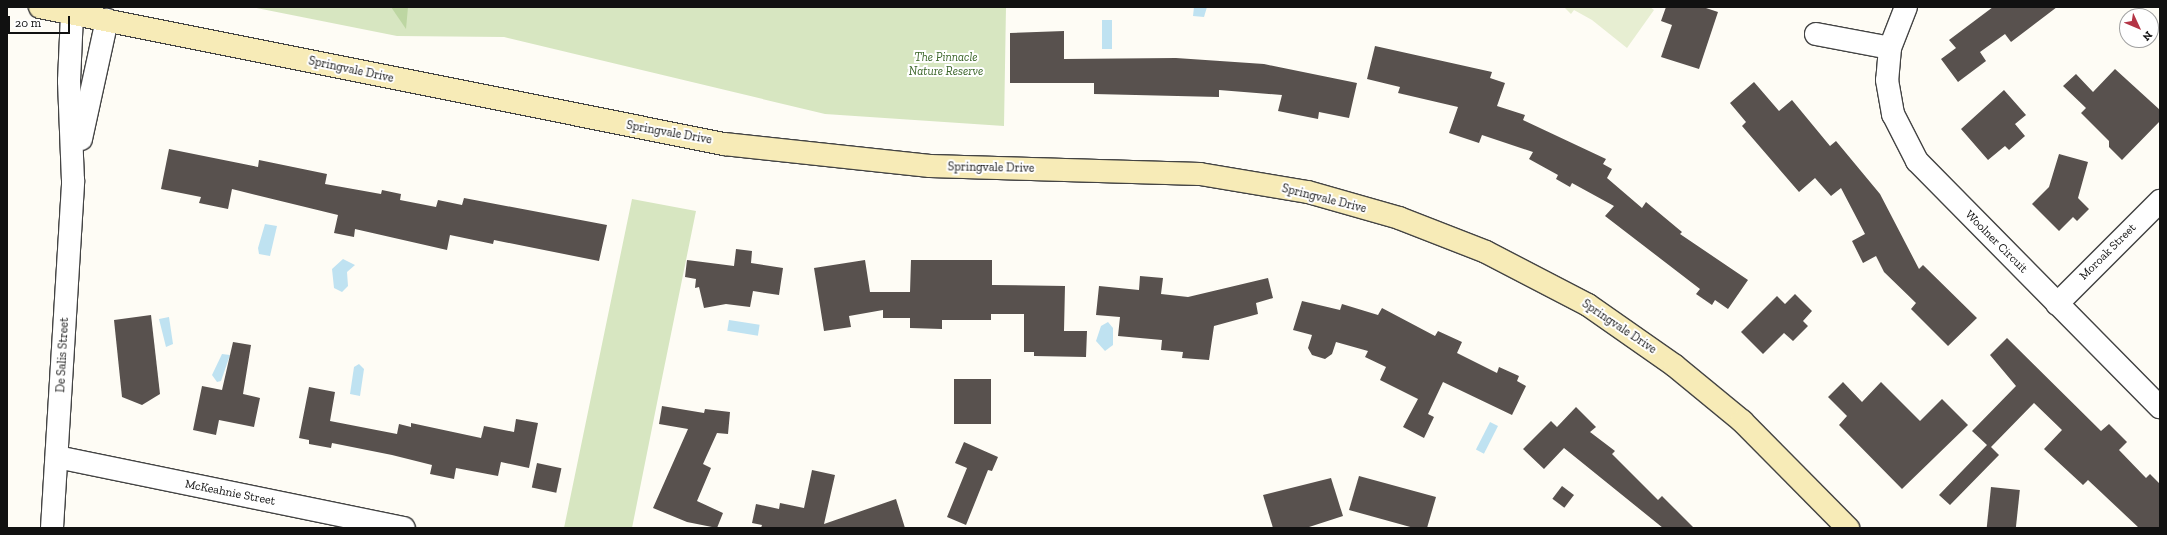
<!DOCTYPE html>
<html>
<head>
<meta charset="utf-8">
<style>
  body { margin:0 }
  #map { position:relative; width:2167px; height:535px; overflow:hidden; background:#fefcf5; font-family:"Zilla Slab",serif }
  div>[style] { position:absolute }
  .green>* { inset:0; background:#d7e6c1 }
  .forest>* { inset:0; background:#bdd6a2 }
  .pitch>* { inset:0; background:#e7eed2 }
  .water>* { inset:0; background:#bfe2f1; transform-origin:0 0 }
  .building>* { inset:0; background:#58514e; transform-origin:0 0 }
  .roads { filter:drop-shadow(1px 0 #444) drop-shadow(-1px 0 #444) drop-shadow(0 1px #444) drop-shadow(0 -1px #444) }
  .street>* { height:22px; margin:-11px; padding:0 11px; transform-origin:11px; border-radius:11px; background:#fff }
  .secondary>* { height:22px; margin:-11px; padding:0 11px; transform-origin:11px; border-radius:11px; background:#f7ebb7 }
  span { translate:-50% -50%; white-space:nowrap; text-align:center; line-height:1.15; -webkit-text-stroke:4px #fff; paint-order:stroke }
  .park-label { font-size:12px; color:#386326; font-style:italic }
  .street-label { font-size:12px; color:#111 }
  .frame { position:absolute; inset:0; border:8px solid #111; pointer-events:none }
  .north { position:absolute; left:2119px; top:8px; width:40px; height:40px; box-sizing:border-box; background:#fff; border:1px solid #a0a0a0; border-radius:50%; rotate:134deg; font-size:11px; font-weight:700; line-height:16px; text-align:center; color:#111 }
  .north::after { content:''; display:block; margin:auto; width:14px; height:18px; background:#b43546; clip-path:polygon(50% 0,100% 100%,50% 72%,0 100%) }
  .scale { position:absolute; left:8px; top:16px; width:62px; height:18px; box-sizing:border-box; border:2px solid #111; border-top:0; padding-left:5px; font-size:12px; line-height:14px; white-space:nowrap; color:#111; -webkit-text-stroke:3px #fff; paint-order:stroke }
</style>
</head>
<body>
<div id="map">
  <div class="green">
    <div style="clip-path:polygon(252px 7px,1006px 7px,1004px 126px,825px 114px,504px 37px,397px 36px)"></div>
    <div style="clip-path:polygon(632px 199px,696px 211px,658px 398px,632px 528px,564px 528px)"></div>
  </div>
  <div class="forest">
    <div style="clip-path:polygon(391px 7px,408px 7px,406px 29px)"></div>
  </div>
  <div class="pitch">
    <div style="clip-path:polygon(1564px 7px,1650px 7px,1654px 10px,1627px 48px,1592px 20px,1574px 10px,1571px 14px)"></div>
  </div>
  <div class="water">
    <div style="clip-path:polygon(1194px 7px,1207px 7px,1204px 17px,1193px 16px)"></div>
    <div style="left:1102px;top:20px;width:10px;height:29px"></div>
    <div style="clip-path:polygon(265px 224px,277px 226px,270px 256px,259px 254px,258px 248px)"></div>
    <div style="clip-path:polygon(343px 259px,355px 265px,347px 272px,348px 286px,342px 292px,334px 288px,332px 269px)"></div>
    <div style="clip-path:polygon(169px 317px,173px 344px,166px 347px,159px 319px)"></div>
    <div style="left:729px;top:320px;width:31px;height:11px;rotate:9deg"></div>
    <div style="clip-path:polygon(1108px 322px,1113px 328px,1113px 345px,1105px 351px,1096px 341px,1101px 326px)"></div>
    <div style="clip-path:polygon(222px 354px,230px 355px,221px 381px,217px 382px,212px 375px)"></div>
    <div style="clip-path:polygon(359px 364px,364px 369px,360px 396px,350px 394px,354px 367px)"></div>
    <div style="left:1490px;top:422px;width:9px;height:31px;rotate:27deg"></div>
  </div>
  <div class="building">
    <div style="clip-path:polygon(1666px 7px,1703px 7px,1718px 12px,1699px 69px,1661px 57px,1672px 25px,1661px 21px)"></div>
    <div style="clip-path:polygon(1993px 7px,2057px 7px,2011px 42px,2005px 34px,1980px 52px,1986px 61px,1958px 82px,1941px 59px,1956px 48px,1949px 40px)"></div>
    <div style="clip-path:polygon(1064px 31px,1064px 59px,1176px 58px,1264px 64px,1357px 83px,1349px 118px,1319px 112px,1318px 119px,1278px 111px,1282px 95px,1219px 90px,1219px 97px,1094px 94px,1094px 83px,1010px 83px,1010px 33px)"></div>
    <div style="clip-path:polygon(1375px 46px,1492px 72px,1490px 78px,1505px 83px,1497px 106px,1525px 115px,1523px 120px,1606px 159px,1603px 164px,1612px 169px,1607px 178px,1642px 208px,1646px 202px,1682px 232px,1680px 234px,1748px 280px,1728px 309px,1715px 300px,1712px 305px,1696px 294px,1700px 289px,1605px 216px,1614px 206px,1572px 183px,1570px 187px,1556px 179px,1558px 175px,1529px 159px,1533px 152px,1482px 135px,1479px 143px,1449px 133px,1458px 107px,1398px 93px,1400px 87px,1367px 79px)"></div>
    <div style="clip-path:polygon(2115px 69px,2160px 110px,2160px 121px,2122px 160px,2109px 147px,2109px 141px,2081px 113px,2086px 108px,2063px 86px,2076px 74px,2093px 92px)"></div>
    <div style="clip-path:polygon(1754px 82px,1779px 111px,1792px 100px,1830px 146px,1836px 141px,1880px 194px,1919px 269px,1923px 265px,1977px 318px,1948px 346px,1911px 309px,1916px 303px,1884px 272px,1876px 256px,1863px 263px,1852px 241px,1865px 234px,1841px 188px,1831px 196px,1815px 178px,1799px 192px,1742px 126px,1746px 122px,1730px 103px)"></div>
    <div style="clip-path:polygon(2004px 90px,2026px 115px,2015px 124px,2025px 136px,2009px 150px,2005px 146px,1988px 160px,1961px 129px)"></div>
    <div style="clip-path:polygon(169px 149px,258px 167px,259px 160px,327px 174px,325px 184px,381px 194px,382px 190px,401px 194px,400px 200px,436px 207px,438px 200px,462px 205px,464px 198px,607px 225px,599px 261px,494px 240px,493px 244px,450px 235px,447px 250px,355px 229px,354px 237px,334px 233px,338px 215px,232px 189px,228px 209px,199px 203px,201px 197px,161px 189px)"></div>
    <div style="clip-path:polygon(2059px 154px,2088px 162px,2078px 198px,2089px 209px,2077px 221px,2073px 217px,2059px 231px,2032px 204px,2049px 187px)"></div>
    <div style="clip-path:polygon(736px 249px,752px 251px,751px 263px,783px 268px,779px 295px,753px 291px,750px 307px,726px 304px,704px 308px,699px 287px,695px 288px,696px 279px,685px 277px,687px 260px,734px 266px)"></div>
    <div style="clip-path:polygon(865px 260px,870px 292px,910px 292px,911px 260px,992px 260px,992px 285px,1065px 286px,1064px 331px,1087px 331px,1086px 357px,1034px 356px,1034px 352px,1024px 352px,1024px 314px,991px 314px,991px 320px,942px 320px,942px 329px,910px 328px,910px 318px,883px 318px,883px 310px,849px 316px,851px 327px,824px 331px,814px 268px)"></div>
    <div style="clip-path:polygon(1140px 276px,1163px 278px,1161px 294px,1188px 297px,1268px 278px,1273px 298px,1256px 303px,1258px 314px,1214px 326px,1209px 360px,1182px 358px,1183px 352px,1161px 350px,1162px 340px,1118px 336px,1120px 317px,1096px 315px,1099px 286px,1139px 290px)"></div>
    <div style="clip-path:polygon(1795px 294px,1812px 311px,1803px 321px,1808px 326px,1793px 341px,1784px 333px,1763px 354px,1741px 332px,1777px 296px,1785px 304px)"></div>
    <div style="clip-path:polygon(1302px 301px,1340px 310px,1342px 304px,1378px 315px,1382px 308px,1435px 336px,1438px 331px,1462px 342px,1457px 353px,1497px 373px,1499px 367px,1519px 376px,1517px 381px,1526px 386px,1512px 415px,1443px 382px,1428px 414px,1434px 417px,1424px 438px,1403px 427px,1418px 399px,1380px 380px,1386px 367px,1365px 357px,1368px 351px,1336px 342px,1332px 354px,1325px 359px,1312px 355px,1308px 348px,1312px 335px,1293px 330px)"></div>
    <div style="clip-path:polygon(151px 315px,160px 394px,142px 405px,122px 397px,114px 320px)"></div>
    <div style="clip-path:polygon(2007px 338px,2101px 431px,2109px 424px,2127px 442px,2119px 450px,2146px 478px,2150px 474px,2160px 484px,2160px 528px,2139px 528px,2088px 480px,2083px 485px,2044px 449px,2062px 430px,2034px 403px,1991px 447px,1999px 455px,1950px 505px,1939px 495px,1987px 445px,1972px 431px,2016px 386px,1990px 355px)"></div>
    <div style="clip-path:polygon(233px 342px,251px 345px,243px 394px,260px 398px,254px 427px,219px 420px,216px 435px,193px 430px,202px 386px,222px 390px)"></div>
    <div style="left:954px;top:379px;width:37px;height:45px"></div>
    <div style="clip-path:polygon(1843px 382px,1862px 402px,1881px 382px,1920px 421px,1942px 399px,1968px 425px,1902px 489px,1839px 425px,1847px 416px,1828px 397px)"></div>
    <div style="clip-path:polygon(309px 387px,335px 392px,330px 421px,397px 434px,399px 424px,411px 427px,411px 423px,481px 438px,484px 426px,514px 432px,516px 419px,538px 423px,529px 468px,501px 462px,498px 476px,456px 468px,454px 479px,430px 474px,432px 465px,392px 455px,332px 443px,331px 448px,309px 444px,309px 440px,299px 438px)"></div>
    <div style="clip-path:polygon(662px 406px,704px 413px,705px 409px,730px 412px,728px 434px,717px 433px,703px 464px,711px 468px,697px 501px,723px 513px,717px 528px,687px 522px,653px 508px,688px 429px,659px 424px)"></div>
    <div style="clip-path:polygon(1576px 407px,1596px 427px,1590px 432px,1615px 451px,1612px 454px,1658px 500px,1662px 496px,1694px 528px,1663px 528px,1564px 448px,1544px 469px,1523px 449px,1551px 421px,1557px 427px)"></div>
    <div style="clip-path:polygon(964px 442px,998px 457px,992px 471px,988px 470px,966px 525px,947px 517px,967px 468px,955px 463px)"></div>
    <div style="left:537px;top:463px;width:25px;height:25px;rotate:12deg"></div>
    <div style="clip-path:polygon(812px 470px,835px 475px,824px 524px,896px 499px,905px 528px,761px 528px,762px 525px,752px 523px,756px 504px,779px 509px,780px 503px,804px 508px)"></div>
    <div style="clip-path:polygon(1359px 476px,1436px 497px,1427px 528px,1414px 528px,1349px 510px)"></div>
    <div style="clip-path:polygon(1331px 478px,1343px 516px,1306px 528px,1273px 528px,1263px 495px)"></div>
    <div style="left:1562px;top:486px;width:15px;height:16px;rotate:37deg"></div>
    <div style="left:1991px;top:487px;width:29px;height:41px;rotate:6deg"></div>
  </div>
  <div class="roads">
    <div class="street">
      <div style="left:1816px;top:34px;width:75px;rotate:10.7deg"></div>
      <div style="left:1890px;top:48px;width:32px;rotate:95deg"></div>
      <div style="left:1887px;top:80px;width:35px;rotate:80deg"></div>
      <div style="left:1893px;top:114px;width:53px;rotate:62.9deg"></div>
      <div style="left:1917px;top:161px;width:346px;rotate:45.4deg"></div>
      <div style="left:1890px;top:48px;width:44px;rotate:-68.7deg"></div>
      <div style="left:81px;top:139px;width:122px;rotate:-77.7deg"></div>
      <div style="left:2057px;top:304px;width:146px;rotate:-45deg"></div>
      <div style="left:57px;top:457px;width:354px;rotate:11.6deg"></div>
      <div style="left:52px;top:528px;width:348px;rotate:-86.5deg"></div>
      <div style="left:73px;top:181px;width:100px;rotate:-92.3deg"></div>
      <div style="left:69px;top:81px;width:67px;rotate:-87.4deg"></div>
    </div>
    <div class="secondary">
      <div style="left:40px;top:7px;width:698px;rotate:11.33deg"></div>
      <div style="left:724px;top:144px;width:207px;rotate:6.1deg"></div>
      <div style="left:930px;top:166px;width:270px;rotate:1.7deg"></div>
      <div style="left:1200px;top:174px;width:109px;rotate:9.5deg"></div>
      <div style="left:1308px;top:192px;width:95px;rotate:15.9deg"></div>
      <div style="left:1399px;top:218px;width:93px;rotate:21.3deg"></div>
      <div style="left:1486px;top:252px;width:115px;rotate:27.5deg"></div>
      <div style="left:1588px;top:305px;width:106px;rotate:35deg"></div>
      <div style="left:1675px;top:366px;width:87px;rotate:39.4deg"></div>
      <div style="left:1742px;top:421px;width:151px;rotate:45.3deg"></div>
    </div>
  </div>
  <div class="park-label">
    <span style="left:946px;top:65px">The Pinnacle<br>Nature Reserve</span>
  </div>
  <div class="street-label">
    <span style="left:351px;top:70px;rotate:12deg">Springvale Drive</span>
    <span style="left:669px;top:133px;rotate:10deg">Springvale Drive</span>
    <span style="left:991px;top:168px;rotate:1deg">Springvale Drive</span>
    <span style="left:1324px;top:199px;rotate:14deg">Springvale Drive</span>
    <span style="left:1996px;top:242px;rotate:45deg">Woolner Circuit</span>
    <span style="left:2108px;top:252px;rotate:-45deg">Moroak Street</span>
    <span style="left:1619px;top:327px;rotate:34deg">Springvale Drive</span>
    <span style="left:63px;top:355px;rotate:-87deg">De Salis Street</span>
    <span style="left:230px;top:493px;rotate:11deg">McKeahnie Street</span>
  </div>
  <div class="frame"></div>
  <div class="north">N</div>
  <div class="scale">20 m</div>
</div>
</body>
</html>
